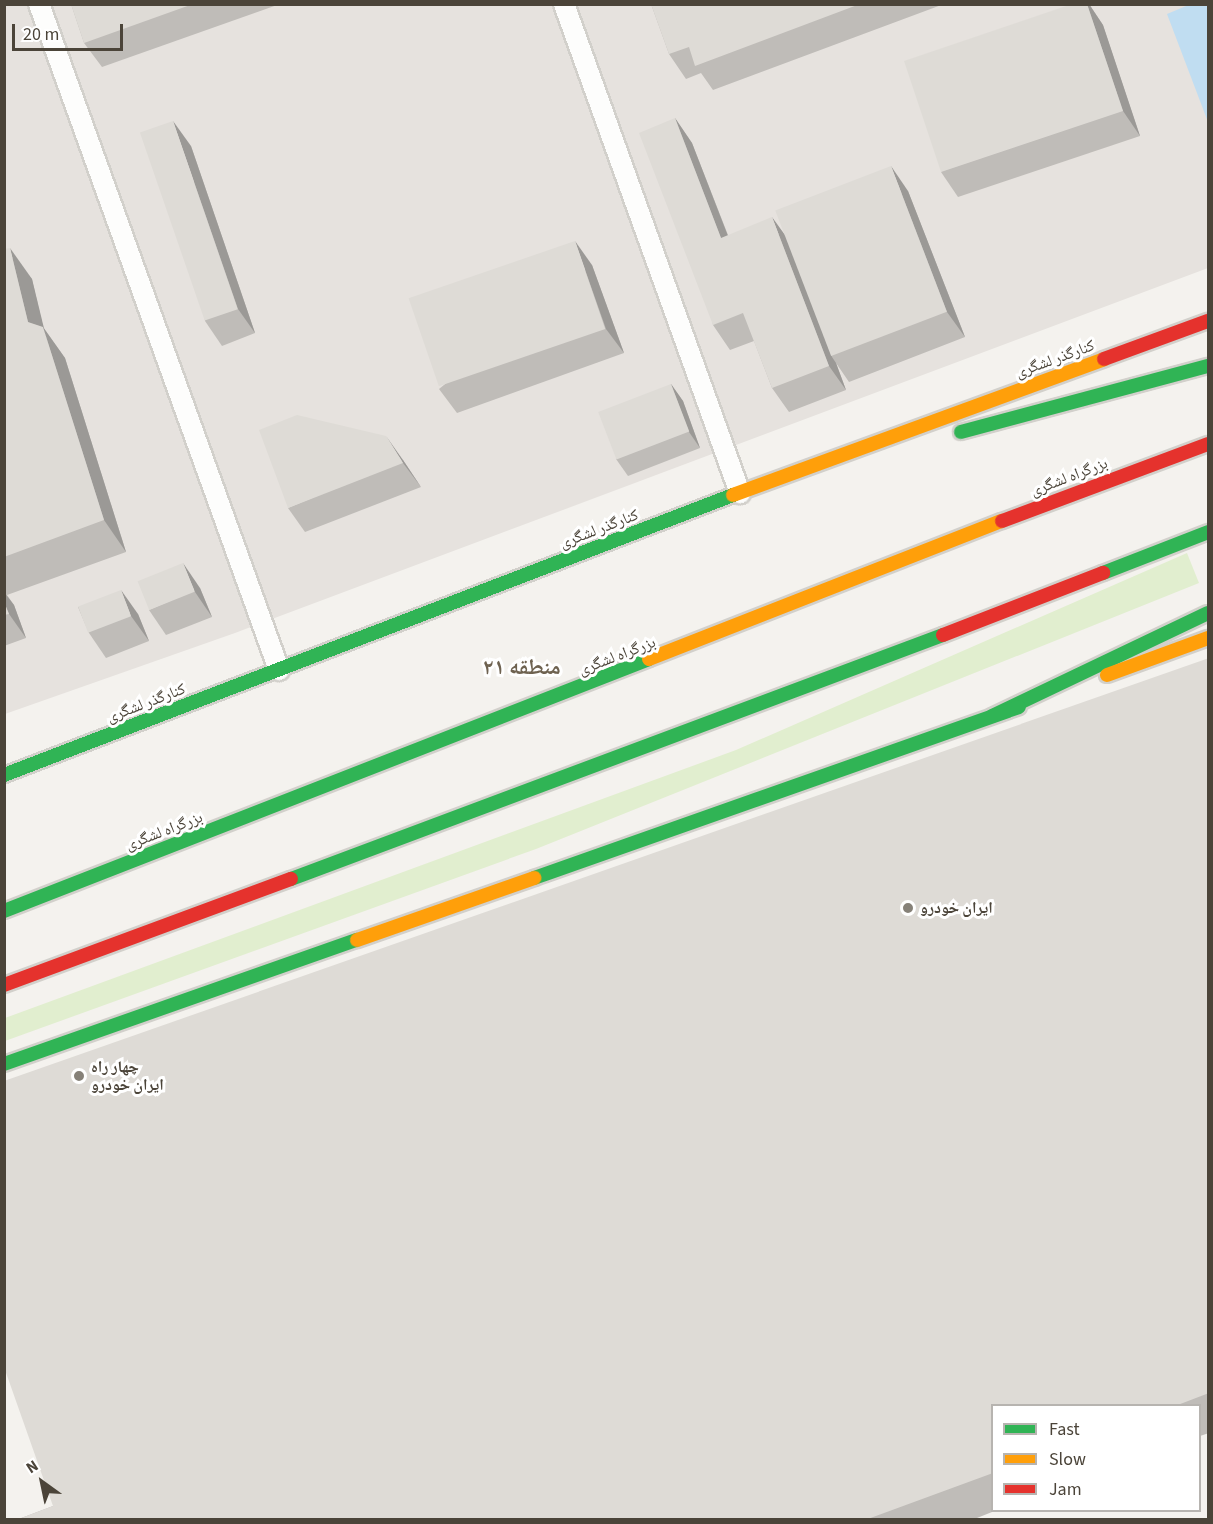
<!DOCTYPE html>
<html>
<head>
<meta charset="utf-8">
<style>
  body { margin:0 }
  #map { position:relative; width:1213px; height:1524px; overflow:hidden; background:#f4f2ee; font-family:"Source Sans 3","Noto Naskh Arabic",sans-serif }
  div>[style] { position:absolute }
  .industrial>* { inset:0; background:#e6e2de }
  .green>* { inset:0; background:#e1eecf }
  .water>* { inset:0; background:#c0ddf1 }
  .roads { filter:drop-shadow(2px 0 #d2d0cb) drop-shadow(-2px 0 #d2d0cb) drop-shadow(0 2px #d2d0cb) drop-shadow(0 -2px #d2d0cb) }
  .lane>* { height:20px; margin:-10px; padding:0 10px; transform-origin:10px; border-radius:10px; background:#fdfdfc }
  .fast>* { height:14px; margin:-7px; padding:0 7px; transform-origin:7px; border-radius:7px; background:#30b455 }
  .slow>* { height:14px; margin:-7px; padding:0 7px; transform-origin:7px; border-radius:7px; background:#ff9f0a }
  .jam>* { height:14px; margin:-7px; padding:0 7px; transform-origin:7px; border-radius:7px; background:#e5322d }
  .wall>* { inset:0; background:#bfbcb8 }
  .shaded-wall>* { inset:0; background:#9b9996 }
  .building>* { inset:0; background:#dedbd6; transform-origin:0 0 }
  .dots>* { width:16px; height:16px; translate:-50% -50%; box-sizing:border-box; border:3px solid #fff; border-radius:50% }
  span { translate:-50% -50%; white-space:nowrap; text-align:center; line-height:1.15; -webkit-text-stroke:6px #fff; paint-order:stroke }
  .street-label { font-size:16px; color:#4b4439 }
  .poi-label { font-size:16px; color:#4b4439; font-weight:700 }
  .left { translate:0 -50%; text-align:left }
  .district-label { font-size:22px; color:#6e6250; font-weight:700 }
  .frame { position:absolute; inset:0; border:6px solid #4b4439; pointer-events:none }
  .legend { position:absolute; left:991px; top:1404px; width:210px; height:108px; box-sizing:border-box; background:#fff; border:2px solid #b7b4b0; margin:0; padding:8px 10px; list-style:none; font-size:18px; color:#4b4439 }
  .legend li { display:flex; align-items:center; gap:12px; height:30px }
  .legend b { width:30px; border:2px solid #b7b4b0 }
  .north { position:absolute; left:12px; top:1452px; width:60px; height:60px; -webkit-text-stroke:4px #fff; paint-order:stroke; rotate:327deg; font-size:16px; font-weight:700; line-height:24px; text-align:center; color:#4b4439 }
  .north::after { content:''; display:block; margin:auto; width:21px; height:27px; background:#4b4439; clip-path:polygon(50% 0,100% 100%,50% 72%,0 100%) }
  .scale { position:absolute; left:12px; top:24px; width:111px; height:27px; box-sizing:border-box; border:3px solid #4b4439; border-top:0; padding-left:8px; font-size:18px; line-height:21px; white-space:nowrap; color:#4b4439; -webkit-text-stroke:4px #fff; paint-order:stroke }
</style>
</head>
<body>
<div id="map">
  <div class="industrial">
    <div style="clip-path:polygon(4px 5px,1208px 5px,1208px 268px,235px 633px,5px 714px)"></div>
  </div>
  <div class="green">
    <div style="clip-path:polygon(1187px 553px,1199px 583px,536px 849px,5px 1041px,5px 1018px,736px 750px)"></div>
  </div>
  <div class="water">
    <div style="clip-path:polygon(1191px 4px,1208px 5px,1208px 122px,1167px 14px)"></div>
  </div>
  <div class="roads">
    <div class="lane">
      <div style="left:39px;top:4px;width:708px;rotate:70.18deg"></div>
      <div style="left:564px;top:4px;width:520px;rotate:70.21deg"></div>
    </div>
    <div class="fast">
      <div style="left:961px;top:432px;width:256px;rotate:-15deg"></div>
      <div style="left:1103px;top:573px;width:113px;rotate:-21.3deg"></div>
      <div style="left:992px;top:716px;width:239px;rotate:-25.5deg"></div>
      <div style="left:4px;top:775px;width:781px;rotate:-21.01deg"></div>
      <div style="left:534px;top:878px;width:514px;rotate:-19.42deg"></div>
      <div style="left:291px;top:879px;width:696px;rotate:-20.52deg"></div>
      <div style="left:4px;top:911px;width:692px;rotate:-21.34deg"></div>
      <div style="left:4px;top:1064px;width:374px;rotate:-19.4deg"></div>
    </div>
    <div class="slow">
      <div style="left:733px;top:495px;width:395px;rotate:-20.1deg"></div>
      <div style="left:649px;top:659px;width:379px;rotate:-21.4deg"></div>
      <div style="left:1107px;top:675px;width:108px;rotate:-20.1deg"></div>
      <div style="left:357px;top:940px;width:188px;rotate:-19.3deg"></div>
    </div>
    <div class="jam">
      <div style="left:1104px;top:359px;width:111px;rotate:-20.1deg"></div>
      <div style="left:1002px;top:521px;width:220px;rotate:-20.5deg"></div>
      <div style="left:943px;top:635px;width:172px;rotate:-21.2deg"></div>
      <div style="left:4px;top:985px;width:306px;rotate:-20.3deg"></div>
    </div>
  </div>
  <div class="wall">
    <div style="clip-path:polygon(71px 4px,280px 4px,102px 67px,84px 43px)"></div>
    <div style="clip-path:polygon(651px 4px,944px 4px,713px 90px,701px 73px,686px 79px,669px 54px)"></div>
    <div style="clip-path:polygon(1072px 4px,1089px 4px,1103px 25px,1140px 136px,958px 197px,941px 172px)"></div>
    <div style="clip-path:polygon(675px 118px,692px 143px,728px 235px,784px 234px,908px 191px,965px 337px,849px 382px,836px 363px,846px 390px,789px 412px,772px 388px,754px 341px,730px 350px,713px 325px)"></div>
    <div style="clip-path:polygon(191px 146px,255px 333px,222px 346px,205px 321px)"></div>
    <div style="clip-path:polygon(4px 249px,32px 279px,43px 327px,65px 358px,126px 552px,7px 595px,14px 605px,26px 638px,4px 646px)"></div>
    <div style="clip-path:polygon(592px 265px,624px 353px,457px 413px,439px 389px)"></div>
    <div style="clip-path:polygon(671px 384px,683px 401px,700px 448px,628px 476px,616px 459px)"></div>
    <div style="clip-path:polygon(403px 460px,421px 487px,305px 532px,288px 508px)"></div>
    <div style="clip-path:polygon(200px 588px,212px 617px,166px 635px,149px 610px)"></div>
    <div style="clip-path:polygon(78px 607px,138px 614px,149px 641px,106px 658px,89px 633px)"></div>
    <div style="clip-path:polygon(1209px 658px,1209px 1433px,1200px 1436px,1200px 1406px,993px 1406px,993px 1510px,997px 1510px,972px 1520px,16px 1520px,53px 1506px)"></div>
  </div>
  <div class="shaded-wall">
    <div style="clip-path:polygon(1087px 4px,1089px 4px,1103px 25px,1140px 136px,1123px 111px)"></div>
    <div style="clip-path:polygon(675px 118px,692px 143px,738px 262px,721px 238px)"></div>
    <div style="clip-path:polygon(173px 121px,191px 146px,255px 333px,238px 309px)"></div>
    <div style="clip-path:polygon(891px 166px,908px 191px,965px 337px,947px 312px)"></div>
    <div style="clip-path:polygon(772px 217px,790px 242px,832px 357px,836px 363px,846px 390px,829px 366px)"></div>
    <div style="clip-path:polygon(575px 241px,592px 265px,624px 353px,606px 329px)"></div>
    <div style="clip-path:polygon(10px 248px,32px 279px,50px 353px,28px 322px)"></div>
    <div style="clip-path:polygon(43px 327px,65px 358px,126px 552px,104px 520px)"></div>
    <div style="clip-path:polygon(671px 384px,683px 401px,700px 448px,689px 432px)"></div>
    <div style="clip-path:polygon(386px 436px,403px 460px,421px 487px,403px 463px)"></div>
    <div style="clip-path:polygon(183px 563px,200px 588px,212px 617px,195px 592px)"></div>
    <div style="clip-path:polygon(121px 590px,138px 614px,149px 641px,131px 616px)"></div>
    <div style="clip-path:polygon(4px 592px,14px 605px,26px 638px,9px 614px,4px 602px)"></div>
  </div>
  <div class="building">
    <div style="clip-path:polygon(71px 4px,193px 4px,84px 43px)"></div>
    <div style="clip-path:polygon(651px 4px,860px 4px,695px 66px,689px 47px,669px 54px)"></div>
    <div style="clip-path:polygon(1072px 4px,1087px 4px,1123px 111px,941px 172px,904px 61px)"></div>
    <div style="clip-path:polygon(675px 118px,721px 238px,772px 217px,829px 366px,772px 388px,743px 313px,713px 325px,639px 133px)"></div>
    <div style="left:173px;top:121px;width:199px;height:35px;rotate:71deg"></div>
    <div style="left:891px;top:166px;width:156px;height:124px;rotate:69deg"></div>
    <div style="left:575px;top:241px;width:93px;height:176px;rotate:71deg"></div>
    <div style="clip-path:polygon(10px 248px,28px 322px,43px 327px,104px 520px,4px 557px,4px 249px)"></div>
    <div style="left:671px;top:384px;width:51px;height:78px;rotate:69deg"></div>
    <div style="clip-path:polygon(297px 415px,386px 436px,403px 463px,288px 508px,259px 430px)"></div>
    <div style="left:183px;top:563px;width:31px;height:49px;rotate:68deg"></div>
    <div style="left:121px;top:590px;width:28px;height:46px;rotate:69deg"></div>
    <div style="clip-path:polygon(4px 602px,9px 614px,4px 615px)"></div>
    <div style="clip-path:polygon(1209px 658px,1209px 1393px,1175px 1406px,993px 1406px,993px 1473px,865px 1520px,16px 1520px,53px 1506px,4px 1367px,4px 1081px)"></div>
  </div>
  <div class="dots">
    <div style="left:908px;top:908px;background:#868178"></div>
    <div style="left:79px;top:1076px;background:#868178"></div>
  </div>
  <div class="street-label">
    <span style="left:1055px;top:359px;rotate:-20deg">کنارگذر لشگری</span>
    <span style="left:1069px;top:477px;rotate:-21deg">بزرگراه لشگری</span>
    <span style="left:599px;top:529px;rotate:-21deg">کنارگذر لشگری</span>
    <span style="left:617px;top:656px;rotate:-21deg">بزرگراه لشگری</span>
    <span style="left:146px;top:703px;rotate:-21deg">کنارگذر لشگری</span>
    <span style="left:164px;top:831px;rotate:-21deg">بزرگراه لشگری</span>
  </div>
  <div class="poi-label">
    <span class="left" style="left:920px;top:908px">ایران خودرو</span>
    <span class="left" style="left:91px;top:1076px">چهار راه<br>ایران خودرو</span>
  </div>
  <div class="district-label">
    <span style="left:522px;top:668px">منطقه ۲۱</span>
  </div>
  <div class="frame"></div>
  <ul class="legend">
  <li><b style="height:8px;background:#30b455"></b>Fast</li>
  <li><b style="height:8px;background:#ff9f0a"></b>Slow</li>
  <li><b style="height:8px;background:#e5322d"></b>Jam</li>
  </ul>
  <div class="north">N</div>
  <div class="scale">20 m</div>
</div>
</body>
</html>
